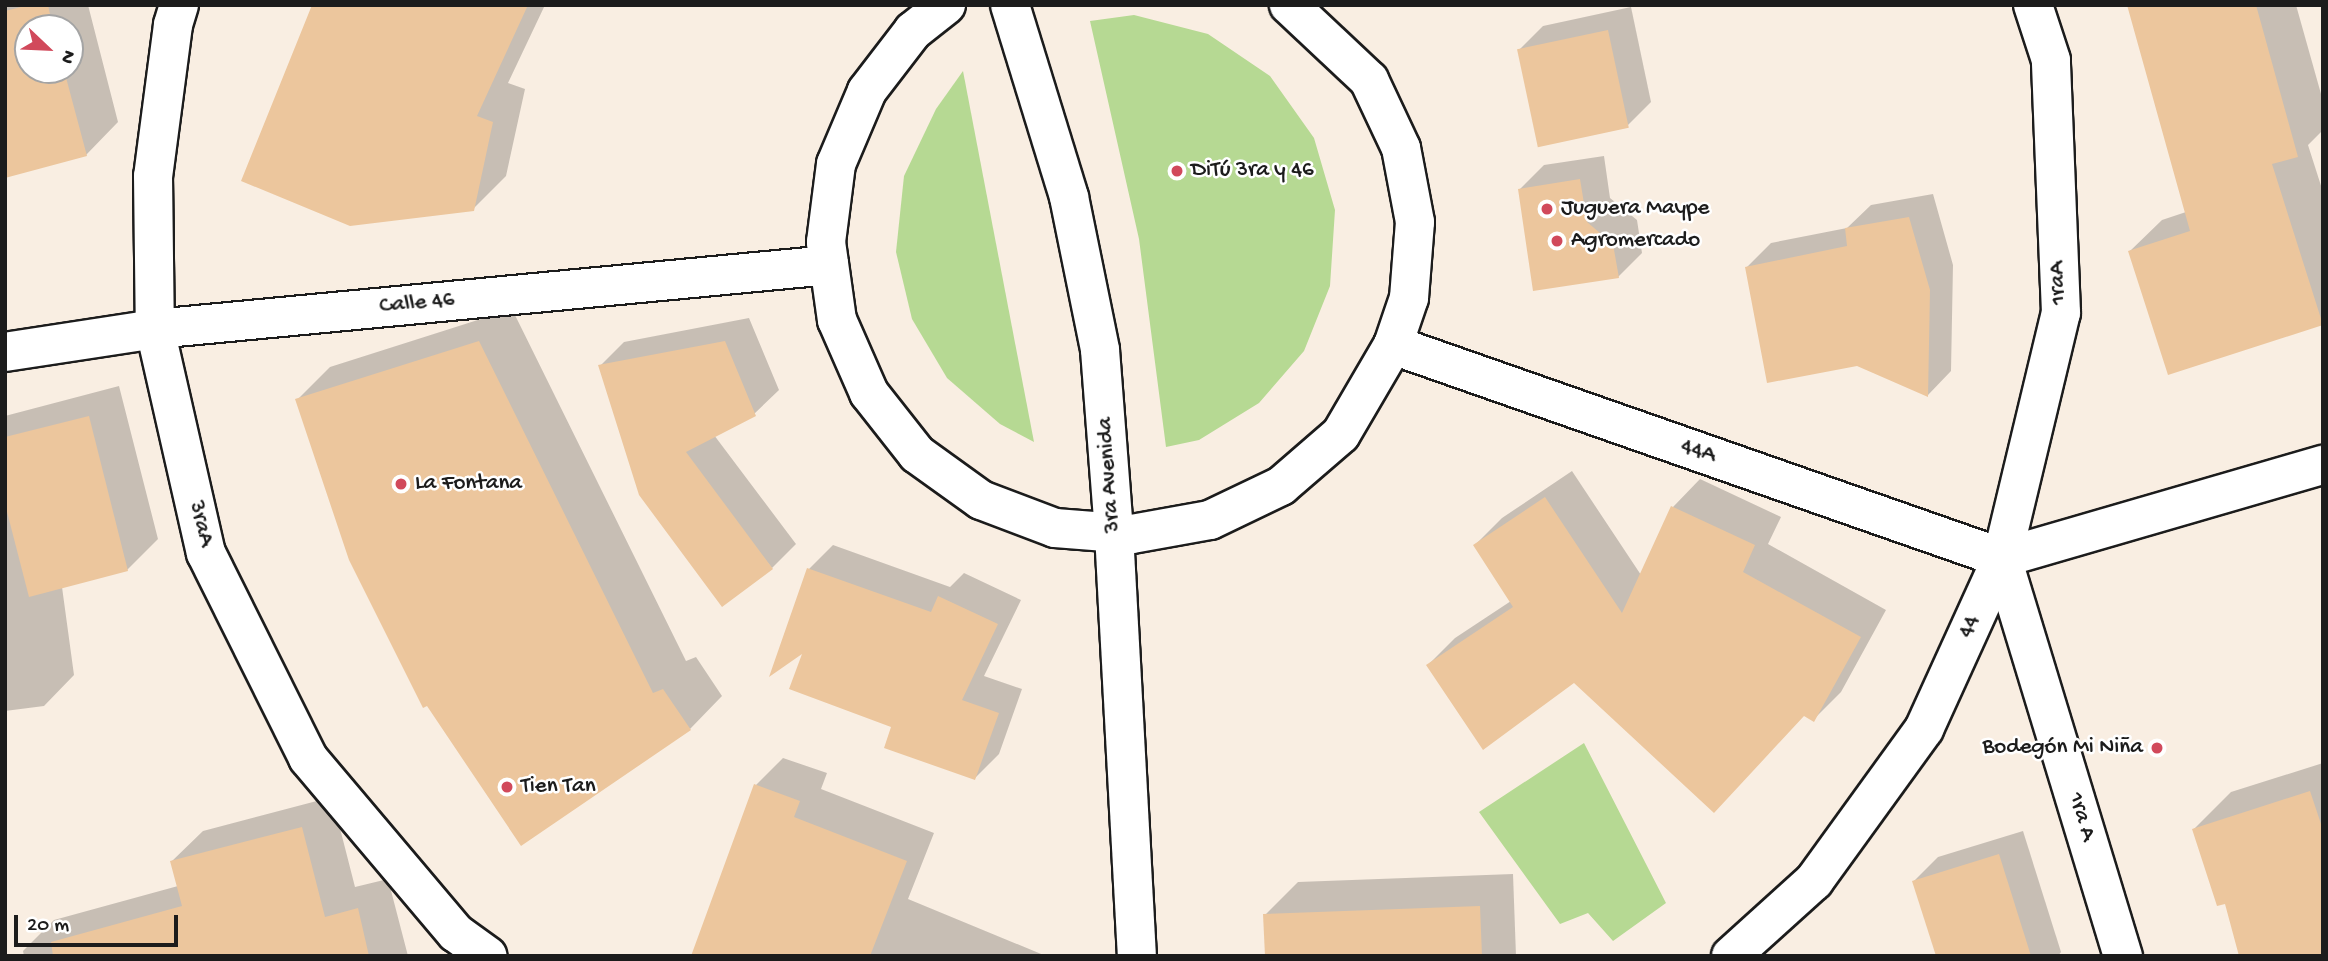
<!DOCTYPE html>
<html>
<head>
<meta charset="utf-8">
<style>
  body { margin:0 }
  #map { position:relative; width:2328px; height:961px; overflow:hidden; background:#f9eee2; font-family:"Gochi Hand",sans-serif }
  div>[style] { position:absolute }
  .green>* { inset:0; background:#b6d993 }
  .shadow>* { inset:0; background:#0003 }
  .building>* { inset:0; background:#ecc69d; transform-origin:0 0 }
  .roads { filter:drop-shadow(2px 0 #1c1c1c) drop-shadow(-2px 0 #1c1c1c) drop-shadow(0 2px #1c1c1c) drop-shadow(0 -2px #1c1c1c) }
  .street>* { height:38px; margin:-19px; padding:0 19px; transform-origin:19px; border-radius:19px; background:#fff }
  .secondary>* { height:38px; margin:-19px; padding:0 19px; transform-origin:19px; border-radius:19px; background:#fff }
  .dots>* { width:19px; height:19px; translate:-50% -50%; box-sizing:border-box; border:4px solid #fff; border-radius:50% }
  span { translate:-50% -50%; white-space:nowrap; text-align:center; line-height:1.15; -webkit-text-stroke:5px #fff; paint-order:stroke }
  .poi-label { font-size:23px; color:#1c1c1c }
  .left { translate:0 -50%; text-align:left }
  .right { translate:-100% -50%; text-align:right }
  .street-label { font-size:23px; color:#1c1c1c }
  .frame { position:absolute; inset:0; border:7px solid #1c1c1c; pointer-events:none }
  .north { position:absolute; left:14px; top:14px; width:70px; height:70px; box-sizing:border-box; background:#fff; border:2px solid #a4a4a4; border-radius:50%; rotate:113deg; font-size:19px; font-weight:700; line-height:28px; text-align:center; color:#1c1c1c }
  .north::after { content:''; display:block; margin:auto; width:24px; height:32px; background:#d1495b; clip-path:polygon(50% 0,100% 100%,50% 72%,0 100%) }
  .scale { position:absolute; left:14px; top:915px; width:164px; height:32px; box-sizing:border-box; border:4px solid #1c1c1c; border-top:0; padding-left:9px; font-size:21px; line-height:24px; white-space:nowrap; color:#1c1c1c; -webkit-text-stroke:5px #fff; paint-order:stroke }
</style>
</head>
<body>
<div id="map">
  <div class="green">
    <div style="clip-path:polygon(1134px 15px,1208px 34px,1270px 76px,1314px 138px,1335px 210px,1330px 286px,1304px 351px,1259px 403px,1199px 440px,1166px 447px,1139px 239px,1090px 21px)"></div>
    <div style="clip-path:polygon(963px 71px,1034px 442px,1000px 424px,947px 378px,912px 319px,896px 252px,904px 176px,936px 109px)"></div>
    <div style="clip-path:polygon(1584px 743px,1666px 903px,1613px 941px,1588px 913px,1560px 924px,1479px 812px)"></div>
  </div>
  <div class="shadow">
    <div style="clip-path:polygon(evenodd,5px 5px,88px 5px,118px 122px,86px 155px,5px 176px,5px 5px,28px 28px,70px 28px,70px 70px,28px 70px,28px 28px)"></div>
    <div style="clip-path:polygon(314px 5px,545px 5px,508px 83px,525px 89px,506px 176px,473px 209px)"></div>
    <div style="clip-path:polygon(2129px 5px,2296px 5px,2323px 101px,2323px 130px,2308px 145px,2323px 192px,2323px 323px,2169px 372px,2130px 251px,2162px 220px,2186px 212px)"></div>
    <div style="clip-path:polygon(1631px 7px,1651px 102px,1627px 126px,1519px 50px,1543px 26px)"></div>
    <div style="clip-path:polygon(1604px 156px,1610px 198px,1637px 220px,1642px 253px,1618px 277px,1520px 189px,1544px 165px)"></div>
    <div style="clip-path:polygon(1933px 194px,1953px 265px,1951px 371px,1928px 395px,1747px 267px,1771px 243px,1847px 228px,1871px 205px)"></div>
    <div style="clip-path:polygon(512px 309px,686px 661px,696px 657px,722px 696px,690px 729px,297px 400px,330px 367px)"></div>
    <div style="clip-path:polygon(749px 318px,779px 390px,754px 414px,714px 435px,796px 544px,772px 568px,600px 366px,624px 342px)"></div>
    <div style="clip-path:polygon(119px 386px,158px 539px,127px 570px,62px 587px,74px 675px,44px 706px,5px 711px,5px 416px)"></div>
    <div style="clip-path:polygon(1572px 471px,1641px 575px,1673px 507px,1700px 479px,1781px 517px,1768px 544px,1886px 610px,1841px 692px,1814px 719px,1805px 714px,1574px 680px,1428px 665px,1455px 638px,1511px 601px,1475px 545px,1502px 518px)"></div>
    <div style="clip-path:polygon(833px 545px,950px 587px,964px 573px,1021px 600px,984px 676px,1022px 689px,999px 754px,975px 778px,893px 726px,805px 649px,809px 569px)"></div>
    <div style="clip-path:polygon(783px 758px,827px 773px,821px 789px,934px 833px,908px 899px,1046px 956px,693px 956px,756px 785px)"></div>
    <div style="clip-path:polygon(2323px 763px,2323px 956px,2226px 901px,2194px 829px,2231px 792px)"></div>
    <div style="clip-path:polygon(332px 797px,355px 887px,388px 879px,408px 956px,24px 956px,23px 951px,54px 920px,178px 886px,172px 861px,203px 831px)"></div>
    <div style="clip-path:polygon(2023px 831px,2061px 952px,2058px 956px,1938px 956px,1914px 881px,1938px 857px)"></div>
    <div style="clip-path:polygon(1513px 874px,1516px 956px,1266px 956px,1265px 915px,1298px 882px)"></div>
  </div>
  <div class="building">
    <div style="clip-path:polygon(29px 5px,48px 5px,53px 28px,28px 28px,28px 70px,64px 70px,87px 156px,5px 178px,5px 11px)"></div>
    <div style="clip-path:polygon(312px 5px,528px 5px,477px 116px,493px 122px,474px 211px,350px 226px,241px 181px)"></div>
    <div style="clip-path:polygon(2127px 5px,2256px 5px,2298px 157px,2272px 164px,2323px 325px,2168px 375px,2128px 251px,2190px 231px)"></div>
    <div style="left:1608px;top:30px;width:100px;height:93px;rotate:78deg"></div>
    <div style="clip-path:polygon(1580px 179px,1587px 222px,1613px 244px,1619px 278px,1533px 291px,1518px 189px)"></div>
    <div style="clip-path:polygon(1909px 217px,1930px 290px,1928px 397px,1857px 366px,1767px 383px,1745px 267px,1847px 246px,1845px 228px)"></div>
    <div style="clip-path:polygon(479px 341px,653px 693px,663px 689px,691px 730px,521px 846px,427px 706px,423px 708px,349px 560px,295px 399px)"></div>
    <div style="clip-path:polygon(725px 341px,756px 416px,686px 452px,773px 569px,722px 607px,639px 495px,598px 365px)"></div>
    <div style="clip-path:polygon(89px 416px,128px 571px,29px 597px,5px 504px,5px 437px)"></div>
    <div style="clip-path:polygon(1545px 497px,1622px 613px,1671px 506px,1755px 545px,1743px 572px,1861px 637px,1814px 722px,1804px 716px,1714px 813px,1574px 683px,1483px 750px,1426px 665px,1513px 607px,1473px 545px)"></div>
    <div style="clip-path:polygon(807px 568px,931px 612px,938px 596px,998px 624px,962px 700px,999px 713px,975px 780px,884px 748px,891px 727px,789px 689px,802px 654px,769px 677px)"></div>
    <div style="clip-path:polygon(754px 784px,800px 801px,794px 817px,907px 861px,870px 956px,691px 956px)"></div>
    <div style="clip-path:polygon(2310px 791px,2323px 830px,2323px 956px,2239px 956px,2225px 904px,2217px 906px,2192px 829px)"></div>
    <div style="clip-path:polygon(302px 827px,325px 917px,358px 908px,369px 956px,53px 956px,51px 942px,182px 906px,170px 861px)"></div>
    <div style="clip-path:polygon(1999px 854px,2031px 956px,1936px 956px,1912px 881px)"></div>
    <div style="clip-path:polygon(1480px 906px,1482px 956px,1265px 956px,1263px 914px)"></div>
  </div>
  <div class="roads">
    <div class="street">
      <div style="left:179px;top:5px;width:21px;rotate:107deg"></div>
      <div style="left:173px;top:25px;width:152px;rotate:97.5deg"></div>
      <div style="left:153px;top:176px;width:153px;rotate:89.3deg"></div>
      <div style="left:155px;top:329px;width:230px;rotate:77.2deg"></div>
      <div style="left:206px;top:553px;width:229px;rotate:63.5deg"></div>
      <div style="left:308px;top:758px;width:229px;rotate:49.8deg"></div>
      <div style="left:456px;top:933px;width:39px;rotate:36deg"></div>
      <div style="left:946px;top:5px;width:42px;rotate:141.8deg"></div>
      <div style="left:913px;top:31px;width:76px;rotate:127.5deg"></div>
      <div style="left:867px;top:91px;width:79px;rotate:113deg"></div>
      <div style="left:836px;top:164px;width:79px;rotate:97.3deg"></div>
      <div style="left:826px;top:242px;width:79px;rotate:82deg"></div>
      <div style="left:837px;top:320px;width:80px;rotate:66.3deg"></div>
      <div style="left:869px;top:393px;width:78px;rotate:51.8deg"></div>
      <div style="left:917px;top:454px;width:79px;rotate:35.7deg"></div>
      <div style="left:981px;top:500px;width:79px;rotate:20.7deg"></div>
      <div style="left:1055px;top:528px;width:77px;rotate:4.5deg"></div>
      <div style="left:1132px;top:534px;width:79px;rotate:-10.2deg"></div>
      <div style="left:1210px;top:520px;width:79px;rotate:-25.6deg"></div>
      <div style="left:1281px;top:486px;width:79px;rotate:-40.9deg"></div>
      <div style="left:1341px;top:434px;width:103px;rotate:-59.7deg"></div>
      <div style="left:1393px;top:345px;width:50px;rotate:-71.2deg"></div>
      <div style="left:1409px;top:298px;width:76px;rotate:-85.5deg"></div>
      <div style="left:1415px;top:222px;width:75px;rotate:-100.7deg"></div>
      <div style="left:1401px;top:148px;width:75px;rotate:-115.2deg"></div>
      <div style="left:1369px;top:80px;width:110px;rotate:-136.8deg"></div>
      <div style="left:1393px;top:345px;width:645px;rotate:19.28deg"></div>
      <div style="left:5px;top:352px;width:152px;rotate:-8.7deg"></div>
      <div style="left:155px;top:329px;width:677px;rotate:-5.42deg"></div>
      <div style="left:2002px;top:558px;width:416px;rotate:73.1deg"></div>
      <div style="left:2002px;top:558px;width:334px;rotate:-16.2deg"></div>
      <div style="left:1731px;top:956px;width:112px;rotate:-42.1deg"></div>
      <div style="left:1814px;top:881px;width:188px;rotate:-54.1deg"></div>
      <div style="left:1924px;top:729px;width:188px;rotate:-65.5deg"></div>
      <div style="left:2002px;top:558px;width:252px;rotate:-76.5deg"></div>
      <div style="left:2061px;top:313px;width:253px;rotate:-92.3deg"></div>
      <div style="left:2051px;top:60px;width:58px;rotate:-108.1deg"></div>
    </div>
    <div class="secondary">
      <div style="left:1010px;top:5px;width:201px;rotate:72.9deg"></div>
      <div style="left:1069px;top:197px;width:156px;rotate:78.5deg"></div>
      <div style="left:1100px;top:350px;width:184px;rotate:85.6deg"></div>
      <div style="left:1114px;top:533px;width:424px;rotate:86.9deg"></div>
    </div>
  </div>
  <div class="dots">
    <div style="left:1177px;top:171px;background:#d1495b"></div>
    <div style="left:1547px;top:209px;background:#d1495b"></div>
    <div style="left:1557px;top:241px;background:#d1495b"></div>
    <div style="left:401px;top:484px;background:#d1495b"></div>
    <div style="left:2157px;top:748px;background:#d1495b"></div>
    <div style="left:507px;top:787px;background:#d1495b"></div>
  </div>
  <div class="poi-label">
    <span class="left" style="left:1191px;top:171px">DiTú 3ra y 46</span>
    <span class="left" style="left:1561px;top:209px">Juguera Maype</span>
    <span class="left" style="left:1571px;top:241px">Agromercado</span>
    <span class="left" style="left:415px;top:484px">La Fontana</span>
    <span class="right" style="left:2143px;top:748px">Bodegón Mi Niña</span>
    <span class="left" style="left:521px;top:787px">Tien Tan</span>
  </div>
  <div class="street-label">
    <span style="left:2059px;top:283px;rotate:-91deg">1raA</span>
    <span style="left:417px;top:304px;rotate:-5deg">Calle 46</span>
    <span style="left:1698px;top:452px;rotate:19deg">44A</span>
    <span style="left:1110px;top:475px;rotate:-94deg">3ra Avenida</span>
    <span style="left:200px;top:524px;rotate:76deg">3raA</span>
    <span style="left:1970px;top:627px;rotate:-66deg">44</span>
    <span style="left:2081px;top:817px;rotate:73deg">1ra A</span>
  </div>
  <div class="frame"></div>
  <div class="north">N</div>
  <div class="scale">20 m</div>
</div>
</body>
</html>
